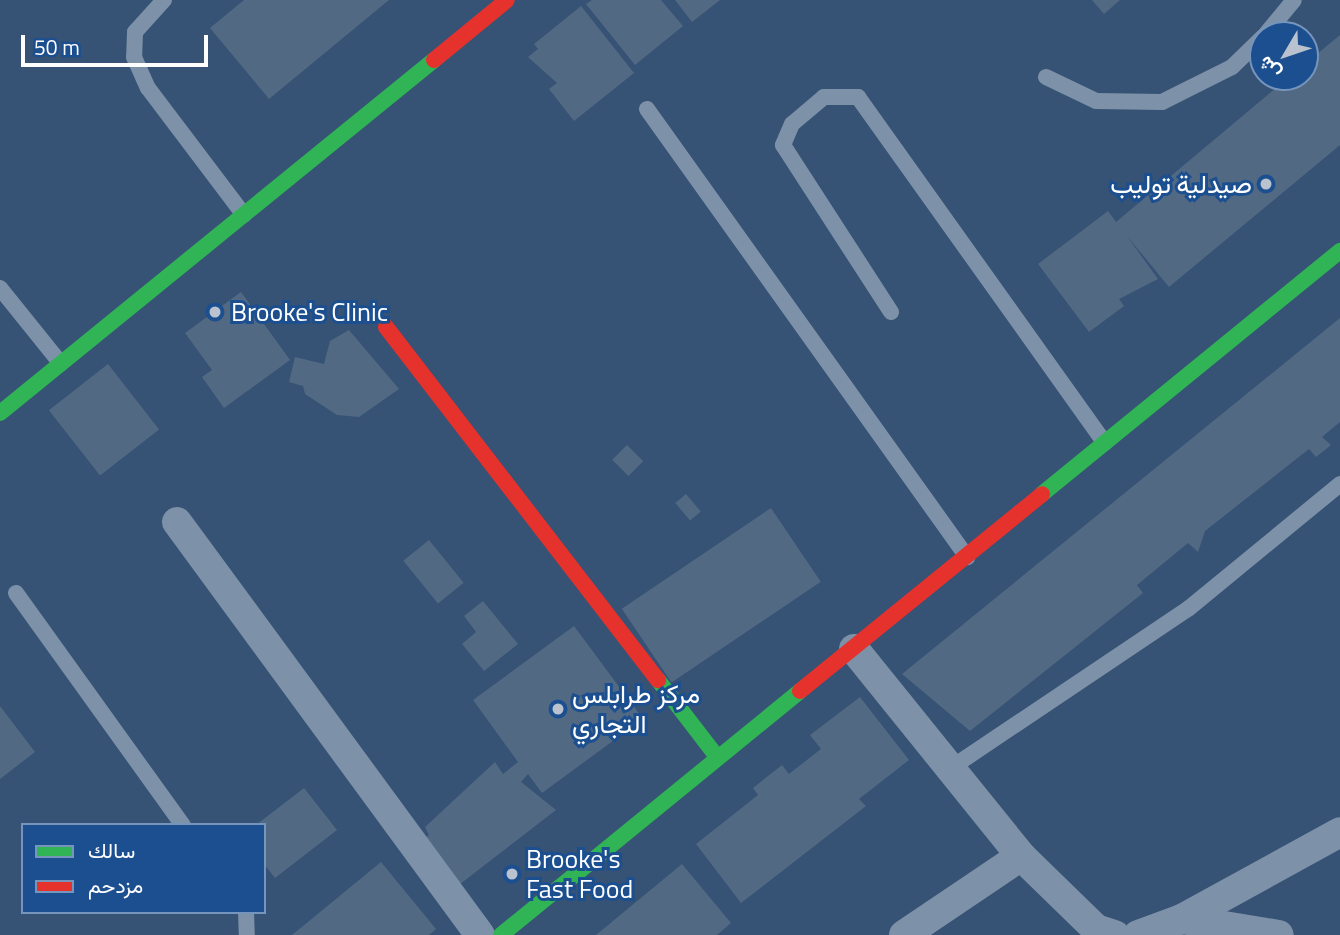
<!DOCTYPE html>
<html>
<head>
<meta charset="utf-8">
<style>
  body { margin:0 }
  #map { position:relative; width:1340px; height:935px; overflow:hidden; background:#365274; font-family:"Titillium Web",Vazirmatn,sans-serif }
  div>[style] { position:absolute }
  .building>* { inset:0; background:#526984; transform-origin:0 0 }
  .lane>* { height:16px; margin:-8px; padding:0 8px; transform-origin:8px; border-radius:8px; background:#7d92a8 }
  .street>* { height:30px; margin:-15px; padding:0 15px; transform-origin:15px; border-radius:15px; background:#7d92a8 }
  .fast>* { height:16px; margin:-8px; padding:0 8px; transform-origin:8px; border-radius:8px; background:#30b455 }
  .jam>* { height:16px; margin:-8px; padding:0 8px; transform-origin:8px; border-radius:8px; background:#e5322d }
  .dots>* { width:19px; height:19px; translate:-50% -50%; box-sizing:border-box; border:4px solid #1b4f8f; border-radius:50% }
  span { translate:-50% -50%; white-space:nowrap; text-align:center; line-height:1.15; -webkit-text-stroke:6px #1b4f8f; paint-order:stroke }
  .poi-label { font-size:26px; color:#fff }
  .right { translate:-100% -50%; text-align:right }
  .left { translate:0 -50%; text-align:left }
  .legend { position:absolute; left:21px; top:823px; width:245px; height:91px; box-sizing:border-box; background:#1b4f8f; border:2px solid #7695bc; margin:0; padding:9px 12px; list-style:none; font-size:21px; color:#fff }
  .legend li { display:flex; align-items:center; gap:14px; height:35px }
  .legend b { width:35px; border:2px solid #7695bc }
  .north { position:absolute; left:1249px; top:21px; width:70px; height:70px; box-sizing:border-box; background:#1b4f8f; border:2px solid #7695bc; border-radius:50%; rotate:231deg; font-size:19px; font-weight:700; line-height:28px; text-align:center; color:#fff }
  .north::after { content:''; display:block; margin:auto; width:24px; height:32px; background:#b9c2ce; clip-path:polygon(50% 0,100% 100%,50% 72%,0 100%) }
  .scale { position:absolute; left:21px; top:35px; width:187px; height:32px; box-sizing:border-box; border:4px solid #fff; border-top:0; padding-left:9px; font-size:21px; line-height:24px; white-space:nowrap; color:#fff; -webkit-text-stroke:5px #1b4f8f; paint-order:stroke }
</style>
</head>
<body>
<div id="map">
  <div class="building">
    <div style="clip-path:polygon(244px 0,389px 0,269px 99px,210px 28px)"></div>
    <div style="clip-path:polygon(592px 0,661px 0,683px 26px,635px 65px,586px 4px)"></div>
    <div style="clip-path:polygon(675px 0,720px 0,692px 22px)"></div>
    <div style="clip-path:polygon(1092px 0,1120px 0,1104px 14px)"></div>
    <div style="clip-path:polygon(581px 6px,634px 73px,574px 121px,549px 89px,557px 83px,528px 57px,538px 49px,534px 44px)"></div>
    <div style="clip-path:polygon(1340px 35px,1340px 145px,1169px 287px,1127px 236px,1158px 279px,1119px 299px,1124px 306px,1089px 332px,1038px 264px,1108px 211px,1116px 222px,1289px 77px,1305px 77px,1305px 64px)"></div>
    <div style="clip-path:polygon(241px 292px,290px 360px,224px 408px,202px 377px,212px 370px,185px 333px)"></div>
    <div style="clip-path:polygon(1340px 318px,1340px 422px,1322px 437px,1331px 445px,1316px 457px,1309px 449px,1205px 531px,1198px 552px,1188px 543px,1137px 585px,1143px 593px,970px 731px,902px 674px)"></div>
    <div style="clip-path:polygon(349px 330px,399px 389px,359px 417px,337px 415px,305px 394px,303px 386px,289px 382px,295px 357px,324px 364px,330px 341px)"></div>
    <div style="left:108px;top:364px;width:83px;height:75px;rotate:52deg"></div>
    <div style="left:627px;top:445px;width:23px;height:21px;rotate:45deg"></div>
    <div style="left:686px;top:494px;width:23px;height:14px;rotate:50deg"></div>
    <div style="left:771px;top:508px;width:89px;height:180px;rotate:56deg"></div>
    <div style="left:429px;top:540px;width:55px;height:33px;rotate:51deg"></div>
    <div style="clip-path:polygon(483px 601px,518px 644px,484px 671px,462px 644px,476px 632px,464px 616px)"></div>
    <div style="clip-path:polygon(574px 626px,643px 719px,542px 793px,528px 774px,521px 782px,556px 810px,455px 888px,420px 842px,429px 835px,425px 827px,495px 762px,503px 774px,518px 762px,473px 700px)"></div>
    <div style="clip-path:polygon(860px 697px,909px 760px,859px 799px,866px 806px,741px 903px,696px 844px,758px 795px,753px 788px,782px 765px,789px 774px,821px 749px,810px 735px)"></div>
    <div style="clip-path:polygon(0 706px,35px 752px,0 779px)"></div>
    <div style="clip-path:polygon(304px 788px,337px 830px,275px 878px,264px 864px,264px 825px,256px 825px)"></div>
    <div style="clip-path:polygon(381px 862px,436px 929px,429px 935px,292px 935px)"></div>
    <div style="clip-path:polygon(682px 864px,731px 923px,717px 935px,596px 935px)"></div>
  </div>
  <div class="lane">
    <div style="left:164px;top:0;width:43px;rotate:132.2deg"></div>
    <div style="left:135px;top:32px;width:25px;rotate:92deg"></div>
    <div style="left:134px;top:57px;width:34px;rotate:66deg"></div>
    <div style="left:148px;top:88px;width:159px;rotate:52.9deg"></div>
    <div style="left:1265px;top:35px;width:45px;rotate:-50.4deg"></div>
    <div style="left:1046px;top:77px;width:55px;rotate:25.6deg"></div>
    <div style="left:1096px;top:101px;width:66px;rotate:0.9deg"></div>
    <div style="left:1162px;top:102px;width:78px;rotate:-26.6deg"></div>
    <div style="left:1232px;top:67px;width:43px;rotate:-44.1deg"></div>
    <div style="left:647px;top:109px;width:551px;rotate:54.46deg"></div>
    <div style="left:0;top:288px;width:97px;rotate:51.2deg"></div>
    <div style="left:891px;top:312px;width:199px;rotate:-122.9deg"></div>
    <div style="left:783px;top:145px;width:23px;rotate:-67deg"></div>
    <div style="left:792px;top:124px;width:42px;rotate:-40.2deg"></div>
    <div style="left:824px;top:97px;width:34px"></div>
    <div style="left:858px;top:97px;width:425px;rotate:54.5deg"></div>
    <div style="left:16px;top:593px;width:286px;rotate:54.3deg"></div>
    <div style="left:951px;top:768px;width:285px;rotate:-33.9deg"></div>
    <div style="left:1188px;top:609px;width:197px;rotate:-39.4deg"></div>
    <div style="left:246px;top:912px;width:23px;rotate:88deg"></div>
  </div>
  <div class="street">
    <div style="left:177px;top:522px;width:512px;rotate:53.73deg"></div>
    <div style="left:854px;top:649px;width:266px;rotate:51.1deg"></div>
    <div style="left:1021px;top:856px;width:105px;rotate:44.2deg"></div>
    <div style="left:1096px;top:929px;width:20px;rotate:18deg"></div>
    <div style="left:1182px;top:919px;width:98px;rotate:9.4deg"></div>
    <div style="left:904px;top:935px;width:141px;rotate:-34deg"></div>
    <div style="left:1138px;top:935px;width:47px;rotate:-20deg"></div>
    <div style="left:1182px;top:919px;width:180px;rotate:-28.8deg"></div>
  </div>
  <div class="fast">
    <div style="left:0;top:413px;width:559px;rotate:-39.12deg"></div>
    <div style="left:1042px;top:494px;width:385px;rotate:-39.2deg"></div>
    <div style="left:658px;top:680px;width:97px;rotate:52.5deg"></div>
    <div style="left:501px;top:935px;width:386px;rotate:-39.2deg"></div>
  </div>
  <div class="jam">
    <div style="left:434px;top:60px;width:94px;rotate:-39.4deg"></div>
    <div style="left:386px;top:327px;width:446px;rotate:52.4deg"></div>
    <div style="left:800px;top:691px;width:312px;rotate:-39.1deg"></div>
  </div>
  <div class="dots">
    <div style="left:1266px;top:184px;background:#b9c2ce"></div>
    <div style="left:215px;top:312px;background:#b9c2ce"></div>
    <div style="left:558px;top:709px;background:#b9c2ce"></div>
    <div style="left:512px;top:874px;background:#b9c2ce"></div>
  </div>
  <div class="poi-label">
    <span class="right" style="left:1252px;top:184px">صيدلية توليب</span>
    <span class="left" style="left:231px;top:312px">Brooke's Clinic</span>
    <span class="left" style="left:572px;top:709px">مركز طرابلس<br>التجاري</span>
    <span class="left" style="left:526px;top:874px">Brooke's<br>Fast Food</span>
  </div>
  <ul class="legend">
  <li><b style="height:9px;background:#30b455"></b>سالك</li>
  <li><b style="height:9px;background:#e5322d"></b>مزدحم</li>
  </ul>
  <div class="north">ش</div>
  <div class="scale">50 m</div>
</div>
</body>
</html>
